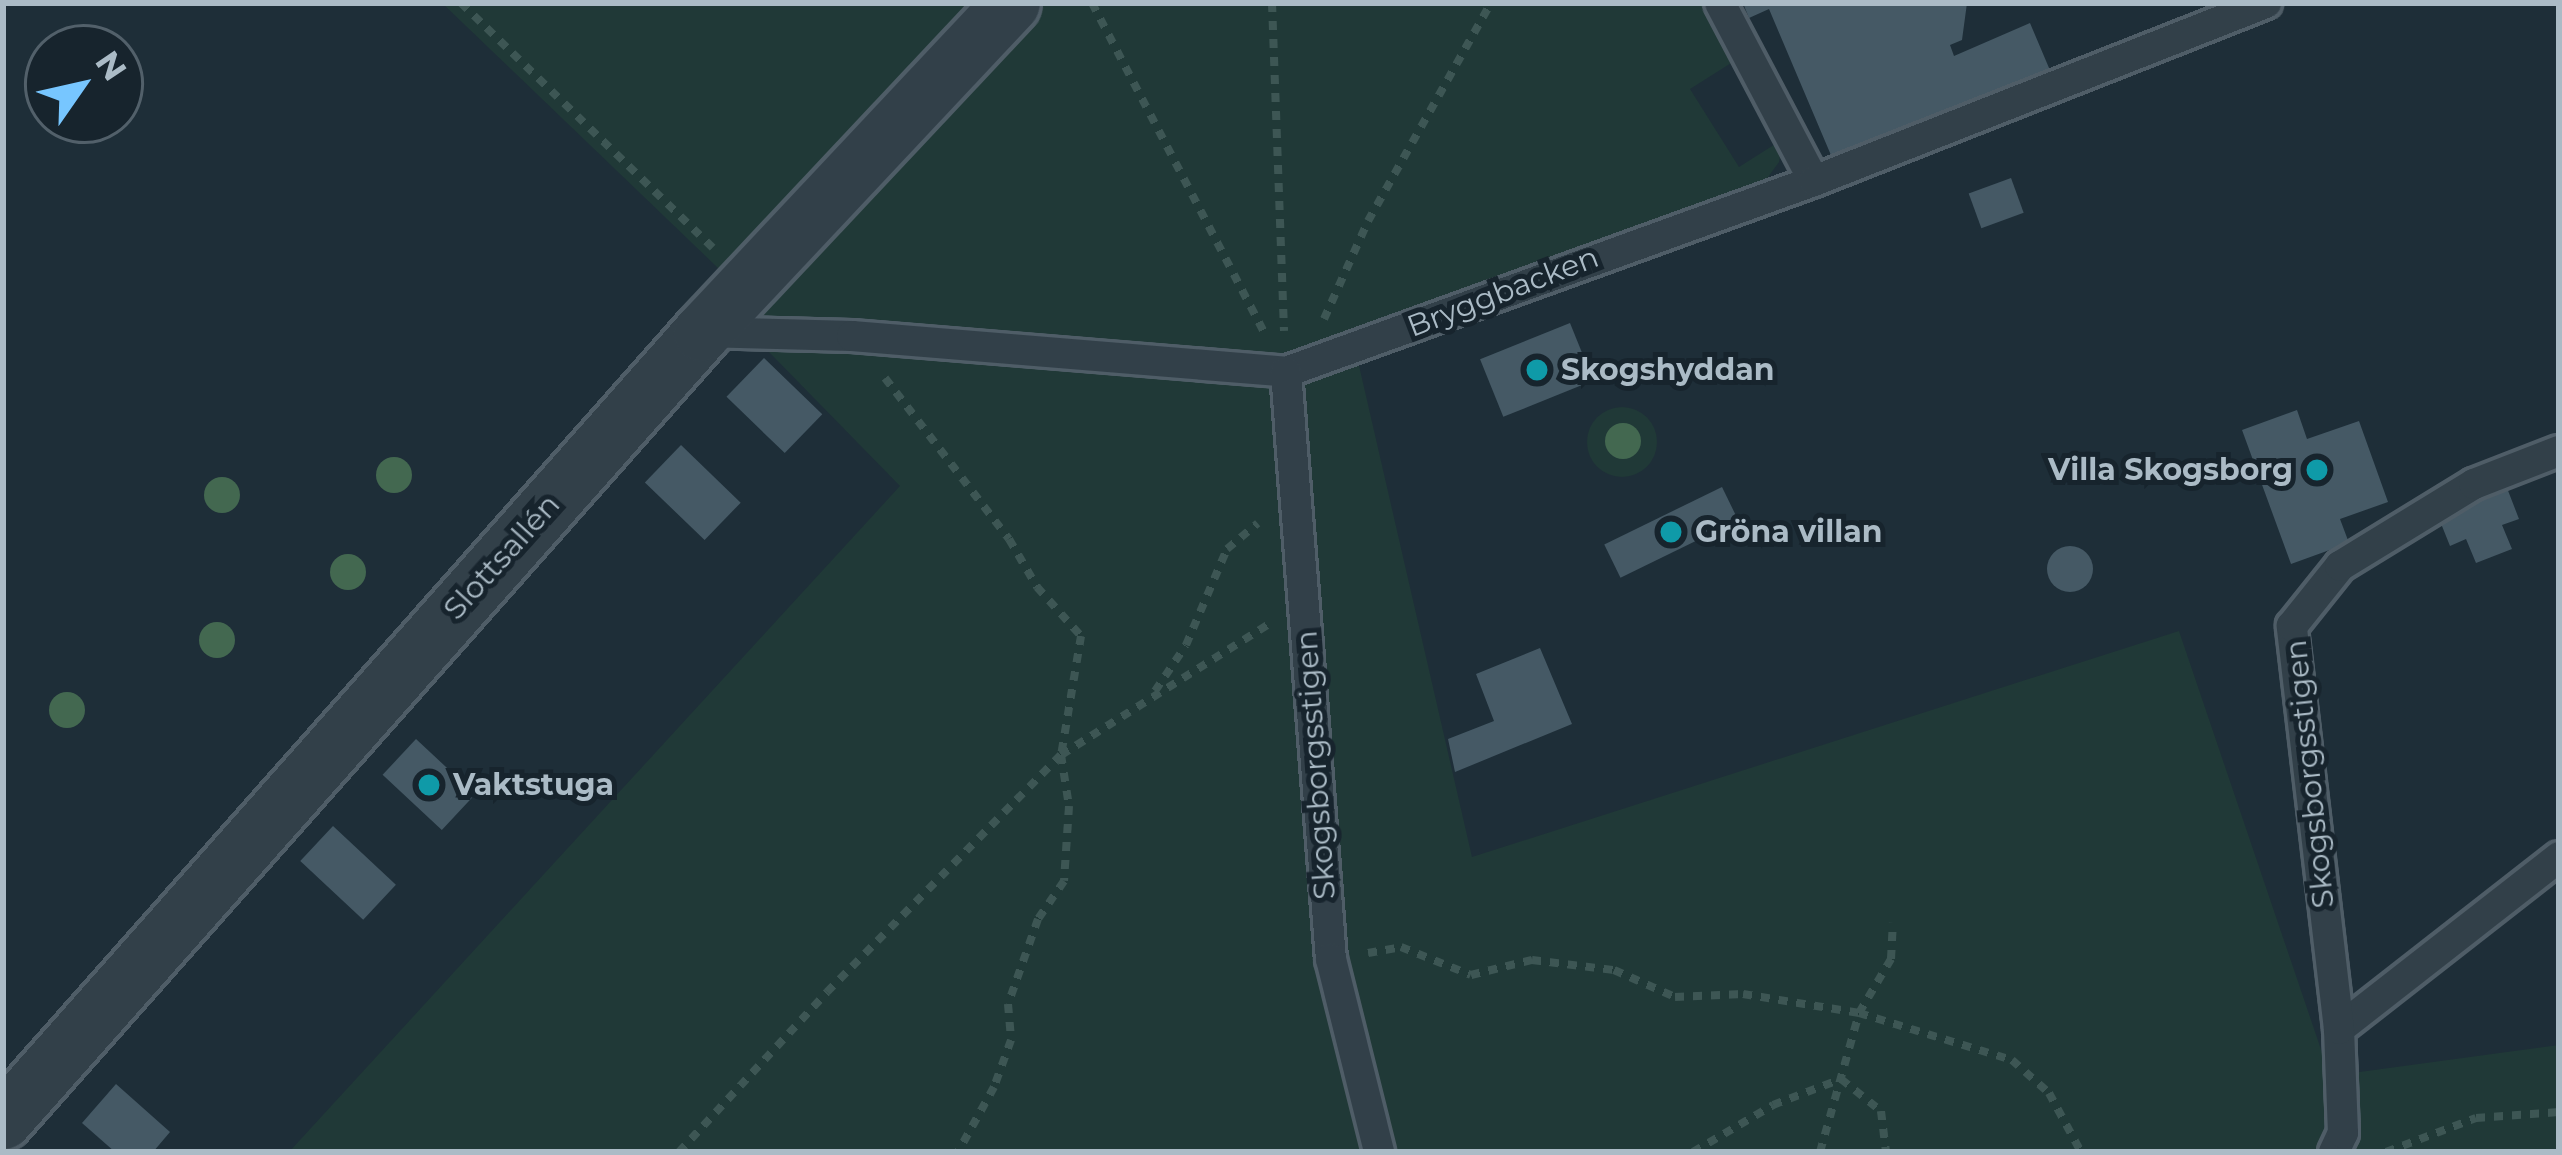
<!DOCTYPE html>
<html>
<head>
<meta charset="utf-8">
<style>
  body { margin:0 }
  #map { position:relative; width:2562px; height:1155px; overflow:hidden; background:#1e2e38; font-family:Montserrat,sans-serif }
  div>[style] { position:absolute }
  .green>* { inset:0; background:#203937 }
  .round { border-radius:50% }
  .building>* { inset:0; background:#455965; transform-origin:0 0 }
  .path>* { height:8px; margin-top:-4px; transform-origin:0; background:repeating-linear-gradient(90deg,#3d5654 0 9px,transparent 0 18px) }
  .roads { filter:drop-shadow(3px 0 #4f5d67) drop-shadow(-3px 0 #4f5d67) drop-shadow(0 3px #4f5d67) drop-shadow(0 -3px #4f5d67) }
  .service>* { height:30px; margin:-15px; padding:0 15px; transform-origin:15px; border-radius:15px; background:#324049 }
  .minor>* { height:57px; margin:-28.5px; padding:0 28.5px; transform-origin:28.5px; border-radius:28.5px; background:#324049 }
  .trees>* { width:36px; height:36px; margin:-18px; border-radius:50%; background:#436850 }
  .dots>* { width:33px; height:33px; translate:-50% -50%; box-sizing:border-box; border:6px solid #17242d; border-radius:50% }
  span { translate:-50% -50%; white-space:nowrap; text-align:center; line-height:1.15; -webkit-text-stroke:10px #17242d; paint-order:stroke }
  .street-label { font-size:30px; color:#abbbc6 }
  .poi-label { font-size:30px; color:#abbbc6; font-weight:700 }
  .left { translate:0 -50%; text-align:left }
  .right { translate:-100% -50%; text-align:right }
  .frame { position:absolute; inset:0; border:6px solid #abbbc6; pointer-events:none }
  .north { position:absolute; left:24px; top:24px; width:120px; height:120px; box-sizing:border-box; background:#17242d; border:3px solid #52606a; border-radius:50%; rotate:56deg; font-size:33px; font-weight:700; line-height:48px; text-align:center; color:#abbbc6 }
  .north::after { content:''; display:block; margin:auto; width:42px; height:54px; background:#77c6ff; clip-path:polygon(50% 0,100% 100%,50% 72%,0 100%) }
</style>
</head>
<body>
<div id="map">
  <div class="green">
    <div style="clip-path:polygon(442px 3px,1701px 3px,1736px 60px,1690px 89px,1739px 167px,1783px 139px,1779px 162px,1763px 184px,1352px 335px,1472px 857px,2179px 631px,2330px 1076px,2559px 1045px,2559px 1152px,289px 1152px,900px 486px,768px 351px,718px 268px)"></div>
    <div class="round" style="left:1587px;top:407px;width:70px;height:70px"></div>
  </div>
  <div class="building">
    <div style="clip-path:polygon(1743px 3px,1967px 3px,1962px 40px,1950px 45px,1954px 56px,2030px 23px,2052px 75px,1836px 167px,1769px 9px,1749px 18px)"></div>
    <div style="left:2011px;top:178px;width:37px;height:45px;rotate:70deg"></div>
    <div style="left:1570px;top:323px;width:62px;height:97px;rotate:68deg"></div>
    <div style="left:764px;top:358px;width:81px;height:54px;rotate:44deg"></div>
    <div style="clip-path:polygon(2297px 410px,2307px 439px,2359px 421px,2388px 502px,2340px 519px,2349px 543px,2291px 564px,2242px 430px)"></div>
    <div style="left:681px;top:445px;width:83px;height:52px;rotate:44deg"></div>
    <div style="left:1722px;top:487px;width:37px;height:131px;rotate:64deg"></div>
    <div style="clip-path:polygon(2507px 488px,2519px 519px,2502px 525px,2512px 549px,2476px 563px,2466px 539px,2450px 546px,2438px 516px)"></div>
    <div class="round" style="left:2047px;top:546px;width:46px;height:46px"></div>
    <div style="clip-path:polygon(1540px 648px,1572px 724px,1455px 772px,1448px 739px,1494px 721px,1476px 674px)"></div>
    <div style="left:416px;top:739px;width:81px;height:49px;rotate:43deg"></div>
    <div style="left:333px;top:826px;width:86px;height:48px;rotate:43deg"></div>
    <div style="clip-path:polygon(116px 1084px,170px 1132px,153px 1152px,115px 1152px,82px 1123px)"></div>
  </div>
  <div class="path">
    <div style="left:461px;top:3px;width:351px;rotate:44.2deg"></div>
    <div style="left:1092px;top:3px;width:373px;rotate:62.4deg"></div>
    <div style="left:1272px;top:3px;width:328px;rotate:87.9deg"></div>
    <div style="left:1324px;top:319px;width:107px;rotate:-65.8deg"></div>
    <div style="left:1368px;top:221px;width:250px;rotate:-60.6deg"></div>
    <div style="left:885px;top:378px;width:203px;rotate:52.4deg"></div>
    <div style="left:1009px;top:539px;width:56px;rotate:59.7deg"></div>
    <div style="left:1037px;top:587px;width:66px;rotate:48.1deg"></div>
    <div style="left:1081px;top:636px;width:121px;rotate:99.5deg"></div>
    <div style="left:1061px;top:755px;width:52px;rotate:81.1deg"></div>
    <div style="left:1069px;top:806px;width:75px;rotate:93.8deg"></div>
    <div style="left:1064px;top:881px;width:46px;rotate:124.4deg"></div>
    <div style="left:1038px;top:919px;width:90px;rotate:109.4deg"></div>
    <div style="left:1008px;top:1004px;width:36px;rotate:85deg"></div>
    <div style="left:1011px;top:1040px;width:50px;rotate:109.9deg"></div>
    <div style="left:994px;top:1087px;width:74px;rotate:119deg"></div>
    <div style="left:1155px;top:691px;width:55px;rotate:-56deg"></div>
    <div style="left:1186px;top:645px;width:104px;rotate:-66.9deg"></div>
    <div style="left:1227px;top:549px;width:40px;rotate:-40deg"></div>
    <div style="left:1368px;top:953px;width:34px;rotate:-10deg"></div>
    <div style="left:1401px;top:947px;width:75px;rotate:21.8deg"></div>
    <div style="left:1471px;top:975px;width:63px;rotate:-13.8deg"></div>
    <div style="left:1532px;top:960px;width:83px;rotate:7deg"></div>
    <div style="left:1614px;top:970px;width:67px;rotate:23.9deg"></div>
    <div style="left:1675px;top:997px;width:68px;rotate:-2.5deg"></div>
    <div style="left:1743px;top:994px;width:118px;rotate:9.3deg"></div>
    <div style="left:1859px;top:1013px;width:160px;rotate:17.1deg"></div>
    <div style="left:2012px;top:1060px;width:50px;rotate:41.7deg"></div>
    <div style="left:2049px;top:1093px;width:67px;rotate:61.5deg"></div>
    <div style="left:679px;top:1152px;width:218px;rotate:-47.2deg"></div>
    <div style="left:827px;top:992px;width:333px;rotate:-45.4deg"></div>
    <div style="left:1061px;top:755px;width:246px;rotate:-32.2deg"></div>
    <div style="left:1693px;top:1152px;width:93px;rotate:-30.4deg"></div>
    <div style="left:1773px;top:1105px;width:73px;rotate:-20.9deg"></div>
    <div style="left:1841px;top:1079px;width:51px;rotate:38.7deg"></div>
    <div style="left:1881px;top:1111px;width:41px;rotate:83deg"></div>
    <div style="left:1820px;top:1152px;width:144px;rotate:-74.3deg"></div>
    <div style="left:1859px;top:1013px;width:63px;rotate:-59.3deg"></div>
    <div style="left:1891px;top:959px;width:36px;rotate:-87deg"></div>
    <div style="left:2386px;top:1152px;width:96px;rotate:-20.7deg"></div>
    <div style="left:2476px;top:1118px;width:83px;rotate:-4.1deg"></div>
  </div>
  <div class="roads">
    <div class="service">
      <div style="left:1720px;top:3px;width:201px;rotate:62.2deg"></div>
      <div style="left:703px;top:332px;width:149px;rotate:1.5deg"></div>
      <div style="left:852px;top:336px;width:435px;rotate:4.7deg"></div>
      <div style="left:1286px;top:372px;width:561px;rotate:-19.89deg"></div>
      <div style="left:1814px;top:181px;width:486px;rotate:-21.5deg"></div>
      <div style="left:1286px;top:372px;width:589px;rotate:85.62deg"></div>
      <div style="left:1331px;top:959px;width:199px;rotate:76deg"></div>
      <div style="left:2339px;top:1029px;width:279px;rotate:-38deg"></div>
      <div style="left:2334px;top:1152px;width:21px;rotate:-65deg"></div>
      <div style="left:2343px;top:1133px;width:104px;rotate:-92.2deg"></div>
      <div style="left:2339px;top:1029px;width:406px;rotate:-96.7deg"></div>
      <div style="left:2292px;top:626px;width:77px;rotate:-51.3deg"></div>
      <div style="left:2340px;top:566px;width:157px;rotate:-31.5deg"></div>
      <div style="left:2474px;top:484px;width:91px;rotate:-21.2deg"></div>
    </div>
    <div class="minor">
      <div style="left:3px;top:1120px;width:1053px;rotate:-48.43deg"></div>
      <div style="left:702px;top:332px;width:451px;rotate:-46.8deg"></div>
    </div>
  </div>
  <div class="trees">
    <div style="left:1623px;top:441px"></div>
    <div style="left:394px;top:475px"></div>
    <div style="left:222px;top:495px"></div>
    <div style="left:348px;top:572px"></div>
    <div style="left:217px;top:640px"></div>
    <div style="left:67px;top:710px"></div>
  </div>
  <div class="dots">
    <div style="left:1537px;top:370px;background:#0f9aa8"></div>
    <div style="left:2317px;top:470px;background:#0f9aa8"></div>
    <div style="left:1671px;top:532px;background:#0f9aa8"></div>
    <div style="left:429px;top:785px;background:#0f9aa8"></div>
  </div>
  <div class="street-label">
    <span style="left:1503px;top:292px;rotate:-21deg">Bryggbacken</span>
    <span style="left:502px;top:557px;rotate:-48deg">Slottsallén</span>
    <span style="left:1316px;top:765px;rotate:-94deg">Skogsborgsstigen</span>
    <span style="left:2310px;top:774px;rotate:-96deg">Skogsborgsstigen</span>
  </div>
  <div class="poi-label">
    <span class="left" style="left:1561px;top:370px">Skogshyddan</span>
    <span class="right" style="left:2293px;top:470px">Villa Skogsborg</span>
    <span class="left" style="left:1695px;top:532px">Gröna villan</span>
    <span class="left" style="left:453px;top:785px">Vaktstuga</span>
  </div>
  <div class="frame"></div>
  <div class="north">N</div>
</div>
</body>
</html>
